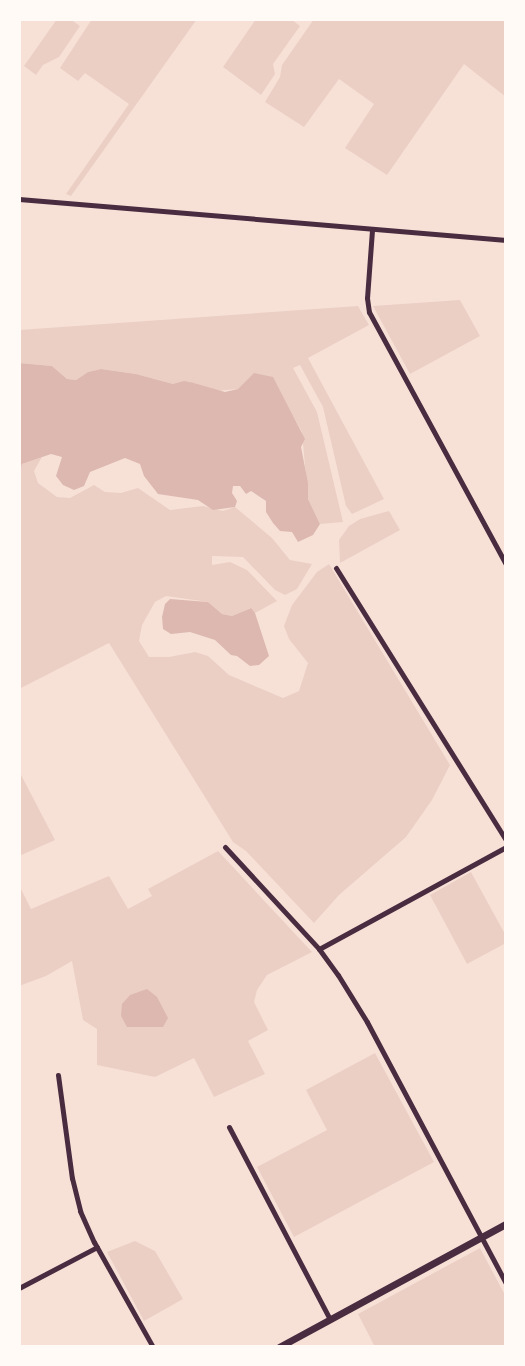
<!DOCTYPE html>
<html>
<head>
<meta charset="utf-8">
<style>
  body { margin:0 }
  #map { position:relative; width:525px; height:1366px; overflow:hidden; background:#f7e1d7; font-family:"DejaVu Sans",sans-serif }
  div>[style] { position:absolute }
  .green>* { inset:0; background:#ebcfc5 }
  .water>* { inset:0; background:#dcb8b0 }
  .minor>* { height:5px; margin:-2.5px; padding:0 2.5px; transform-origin:2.5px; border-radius:2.5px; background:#4a2c40 }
  .tertiary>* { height:7px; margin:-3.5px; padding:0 3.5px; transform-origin:3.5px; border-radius:3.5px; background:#4a2c40 }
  span { translate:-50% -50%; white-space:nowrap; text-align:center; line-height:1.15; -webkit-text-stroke:5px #fffaf5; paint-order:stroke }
  .frame { position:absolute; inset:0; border:21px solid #fffaf5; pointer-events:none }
</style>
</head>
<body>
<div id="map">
  <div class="green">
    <div style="clip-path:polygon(57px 19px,70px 19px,80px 26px,59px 57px,43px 65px,36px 75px,24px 66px)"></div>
    <div style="clip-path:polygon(92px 19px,197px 19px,71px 196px,66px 194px,129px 104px,85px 73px,78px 81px,60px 68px)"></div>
    <div style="clip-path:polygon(256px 19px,291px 19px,300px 26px,273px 64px,275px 74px,261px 95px,223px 67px)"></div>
    <div style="clip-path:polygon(314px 19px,506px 19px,506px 97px,464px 64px,387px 175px,345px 148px,374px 104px,339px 79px,304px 127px,265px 102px,280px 77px,282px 65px)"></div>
    <div style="clip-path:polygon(460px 300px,480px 336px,410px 374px,373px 306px)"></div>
    <div style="clip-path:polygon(358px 306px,369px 325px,308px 358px,384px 499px,352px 514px,346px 506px,323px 407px,300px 365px,293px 368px,317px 412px,343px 522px,320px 524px,308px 499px,302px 432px,282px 396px,238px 389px,215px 391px,194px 383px,173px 384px,136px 374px,101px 369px,88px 372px,76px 380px,67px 379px,52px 366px,19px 363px,19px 330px)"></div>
    <div style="clip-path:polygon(42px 457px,34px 471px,38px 483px,57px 497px,70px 498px,94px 485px,105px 492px,121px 493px,138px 488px,170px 510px,203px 506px,223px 511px,235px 507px,272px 538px,290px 560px,312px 564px,297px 589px,285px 595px,275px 590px,243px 557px,212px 556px,212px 565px,230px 562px,247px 570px,277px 601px,255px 613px,250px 608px,232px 616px,222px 614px,208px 602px,166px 596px,155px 602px,142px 625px,139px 641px,149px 657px,169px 657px,195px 652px,208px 656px,229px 675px,283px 698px,299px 691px,308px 663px,289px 639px,284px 626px,292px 605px,317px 572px,329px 564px,450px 765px,432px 800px,406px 837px,339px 895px,314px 923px,246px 851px,233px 842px,109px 643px,19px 689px,19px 477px,22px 464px)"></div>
    <div style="clip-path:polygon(389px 511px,400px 530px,340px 563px,339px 540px,349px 526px,360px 519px)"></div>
    <div style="clip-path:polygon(19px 771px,55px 840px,19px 856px)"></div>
    <div style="clip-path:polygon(218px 851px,312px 952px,267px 975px,257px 990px,254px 1002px,268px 1030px,248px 1041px,265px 1074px,214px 1097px,194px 1058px,155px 1077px,97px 1065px,97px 1029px,83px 1020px,72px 961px,46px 976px,19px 986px,19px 885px,31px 909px,109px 876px,128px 909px,152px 896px,148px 889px)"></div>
    <div style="clip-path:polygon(471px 872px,506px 936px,506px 943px,467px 964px,430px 895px)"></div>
    <div style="clip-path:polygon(375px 1053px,434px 1162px,294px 1237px,257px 1167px,327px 1130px,306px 1090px)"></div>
    <div style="clip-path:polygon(135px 1241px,155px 1251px,183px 1299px,144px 1321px,107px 1252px)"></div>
    <div style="clip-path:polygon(480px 1248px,506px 1297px,506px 1347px,375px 1347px,358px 1314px)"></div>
  </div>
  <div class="water">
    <div style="clip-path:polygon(19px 363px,52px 366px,67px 379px,76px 380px,88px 372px,101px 369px,136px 374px,173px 384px,184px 381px,194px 383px,225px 392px,238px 389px,254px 373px,273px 377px,305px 439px,301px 447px,308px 483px,308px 499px,320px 524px,313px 535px,298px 542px,292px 532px,280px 531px,273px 523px,266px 512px,266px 501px,251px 491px,246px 494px,240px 486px,233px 486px,232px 493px,237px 501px,235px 507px,213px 510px,198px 500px,158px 494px,144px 476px,140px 464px,125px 458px,90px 472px,84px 486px,74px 490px,63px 485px,56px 476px,62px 457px,51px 454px,22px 464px,19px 477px)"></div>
    <div style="clip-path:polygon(170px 599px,208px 602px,222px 614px,232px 616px,251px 608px,255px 613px,269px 656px,259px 665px,250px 666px,237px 656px,231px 655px,215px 640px,190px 632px,171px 634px,163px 629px,162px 617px,165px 604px)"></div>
    <div style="clip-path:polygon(147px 989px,157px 997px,168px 1018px,163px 1027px,127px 1027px,121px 1016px,122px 1004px,130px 995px)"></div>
  </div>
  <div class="minor">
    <div style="left:19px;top:199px;width:489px;rotate:4.8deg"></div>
    <div style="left:372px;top:230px;width:68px;rotate:94.2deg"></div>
    <div style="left:367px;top:298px;width:14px;rotate:82deg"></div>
    <div style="left:369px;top:312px;width:287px;rotate:61.5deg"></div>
    <div style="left:336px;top:568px;width:321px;rotate:58deg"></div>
    <div style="left:225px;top:847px;width:139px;rotate:47.3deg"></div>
    <div style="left:319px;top:949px;width:32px;rotate:54deg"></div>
    <div style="left:338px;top:975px;width:55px;rotate:58.3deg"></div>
    <div style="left:367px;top:1022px;width:296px;rotate:62deg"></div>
    <div style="left:319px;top:949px;width:213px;rotate:-28.6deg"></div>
    <div style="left:58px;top:1075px;width:104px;rotate:82.3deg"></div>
    <div style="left:72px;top:1178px;width:34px;rotate:76deg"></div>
    <div style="left:80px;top:1211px;width:34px;rotate:66deg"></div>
    <div style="left:94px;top:1242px;width:120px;rotate:60.7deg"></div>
    <div style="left:229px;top:1127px;width:217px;rotate:62.3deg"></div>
    <div style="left:19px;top:1288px;width:88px;rotate:-27.7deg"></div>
  </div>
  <div class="tertiary">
    <div style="left:279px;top:1347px;width:258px;rotate:-28.5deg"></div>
  </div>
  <div class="frame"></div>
</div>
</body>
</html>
